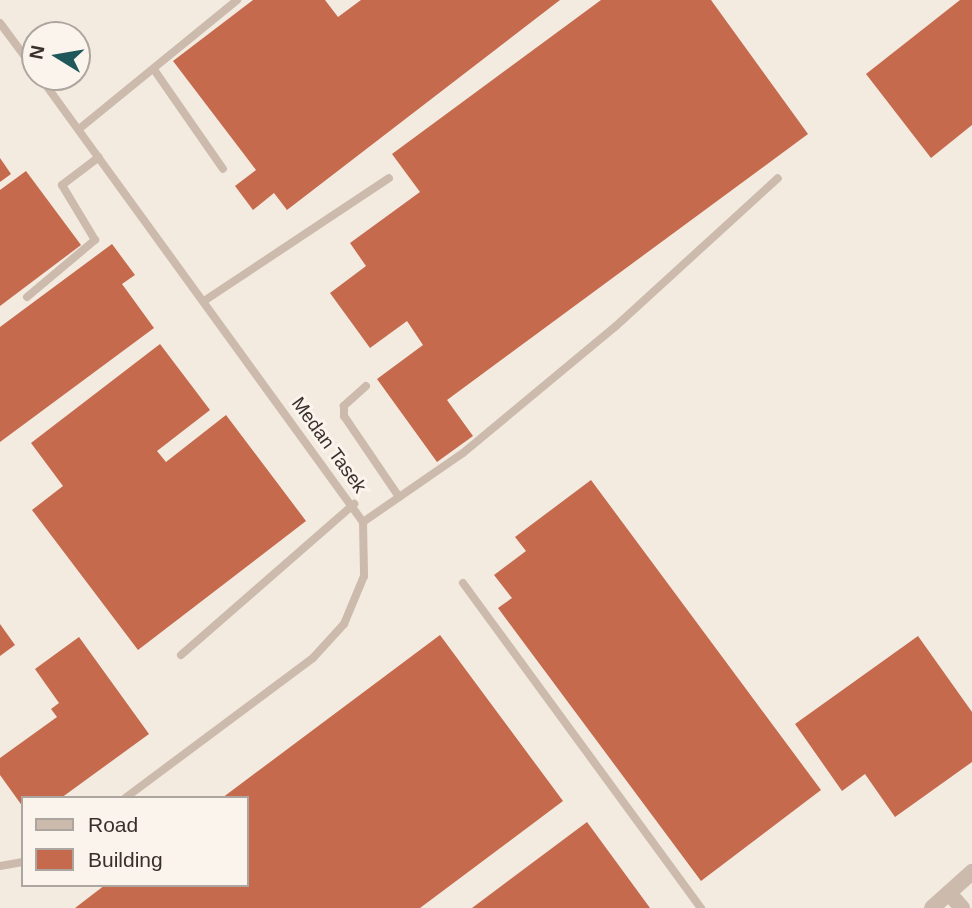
<!DOCTYPE html>
<html>
<head>
<meta charset="utf-8">
<style>
  body { margin:0 }
  #map { position:relative; width:972px; height:908px; overflow:hidden; background:#f3eae0; font-family:Arial,sans-serif }
  div>[style] { position:absolute }
  .building>* { inset:0; background:#c56a4d }
  .lane>* { height:8px; margin:-4px; padding:0 4px; transform-origin:4px; border-radius:4px; background:#ccbaac }
  .street>* { height:16px; margin:-8px; padding:0 8px; transform-origin:8px; border-radius:8px; background:#ccbaac }
  span { translate:-50% -50%; white-space:nowrap; text-align:center; line-height:1.15; -webkit-text-stroke:6px #faf4ed; paint-order:stroke }
  .street-label { font-size:19px; color:#3a2f2b }
  .legend { position:absolute; left:21px; top:796px; width:228px; height:91px; box-sizing:border-box; background:#faf4ed; border:2px solid #ada59f; margin:0; padding:9px 12px; list-style:none; font-size:21px; color:#3a2f2b }
  .legend li { display:flex; align-items:center; gap:14px; height:35px }
  .legend b { width:35px; border:2px solid #ada59f }
  .north { position:absolute; left:21px; top:21px; width:70px; height:70px; box-sizing:border-box; background:#faf4ed; border:2px solid #ada59f; border-radius:50%; rotate:281deg; font-size:19px; font-weight:700; line-height:28px; text-align:center; color:#3a2f2b }
  .north::after { content:''; display:block; margin:auto; width:24px; height:32px; background:#20575b; clip-path:polygon(50% 0,100% 100%,50% 72%,0 100%) }
</style>
</head>
<body>
<div id="map">
  <div class="building">
    <div style="clip-path:polygon(253px 0,325px 0,338px 17px,361px 0,560px 0,287px 210px,274px 193px,253px 210px,235px 186px,256px 170px,173px 61px)"></div>
    <div style="clip-path:polygon(601px 0,711px 0,808px 134px,447px 400px,473px 436px,437px 462px,377px 379px,423px 345px,407px 321px,370px 348px,330px 293px,366px 266px,350px 243px,420px 192px,392px 154px)"></div>
    <div style="clip-path:polygon(960px 0,972px 0,972px 125px,931px 158px,866px 74px)"></div>
    <div style="clip-path:polygon(0 158px,11px 174px,0 182px)"></div>
    <div style="clip-path:polygon(26px 171px,81px 245px,0 306px,0 190px)"></div>
    <div style="clip-path:polygon(112px 244px,135px 275px,122px 284px,154px 328px,0 442px,0 327px)"></div>
    <div style="clip-path:polygon(160px 344px,210px 410px,157px 451px,166px 462px,226px 415px,306px 521px,138px 650px,32px 510px,63px 486px,31px 443px)"></div>
    <div style="clip-path:polygon(591px 480px,821px 790px,701px 881px,498px 608px,512px 598px,494px 575px,526px 551px,515px 537px)"></div>
    <div style="clip-path:polygon(0 624px,15px 645px,0 656px)"></div>
    <div style="clip-path:polygon(440px 635px,563px 801px,420px 908px,75px 908px,105px 885px,247px 885px,247px 798px,222px 798px)"></div>
    <div style="clip-path:polygon(918px 636px,972px 712px,972px 762px,895px 817px,865px 774px,842px 791px,795px 724px)"></div>
    <div style="clip-path:polygon(79px 637px,149px 734px,61px 798px,23px 798px,23px 807px,0 775px,0 758px,57px 717px,51px 709px,59px 703px,35px 669px)"></div>
    <div style="clip-path:polygon(587px 822px,650px 908px,472px 908px)"></div>
  </div>
  <div class="lane">
    <div style="left:0;top:23px;width:59px;rotate:53.3deg"></div>
    <div style="left:155px;top:71px;width:119px;rotate:55.2deg"></div>
    <div style="left:40px;top:77px;width:550px;rotate:54.03deg"></div>
    <div style="left:363px;top:522px;width:54px;rotate:88.9deg"></div>
    <div style="left:364px;top:576px;width:52px;rotate:112.6deg"></div>
    <div style="left:344px;top:624px;width:46px;rotate:132.4deg"></div>
    <div style="left:313px;top:658px;width:234px;rotate:143.3deg"></div>
    <div style="left:79px;top:129px;width:204px;rotate:-39.2deg"></div>
    <div style="left:27px;top:297px;width:89px;rotate:-40deg"></div>
    <div style="left:95px;top:240px;width:64px;rotate:-121deg"></div>
    <div style="left:62px;top:185px;width:46px;rotate:-37.1deg"></div>
    <div style="left:204px;top:301px;width:222px;rotate:-33.6deg"></div>
    <div style="left:366px;top:386px;width:30px;rotate:138deg"></div>
    <div style="left:344px;top:406px;width:10px;rotate:90deg"></div>
    <div style="left:344px;top:416px;width:98px;rotate:55.8deg"></div>
    <div style="left:363px;top:522px;width:121px;rotate:-34.6deg"></div>
    <div style="left:463px;top:453px;width:199px;rotate:-39.7deg"></div>
    <div style="left:616px;top:326px;width:219px;rotate:-42.4deg"></div>
    <div style="left:463px;top:583px;width:403px;rotate:53.8deg"></div>
    <div style="left:181px;top:655px;width:230px;rotate:-41.1deg"></div>
    <div style="left:0;top:866px;width:23px;rotate:-10deg"></div>
  </div>
  <div class="street">
    <div style="left:949px;top:893px;width:20px;rotate:49deg"></div>
    <div style="left:932px;top:908px;width:54px;rotate:-42deg"></div>
  </div>
  <div class="street-label">
    <span style="left:329px;top:445px;rotate:54deg">Medan Tasek</span>
  </div>
  <ul class="legend">
  <li><b style="height:9px;background:#ccbaac"></b>Road</li>
  <li><b style="height:19px;background:#c56a4d"></b>Building</li>
  </ul>
  <div class="north">N</div>
</div>
</body>
</html>
